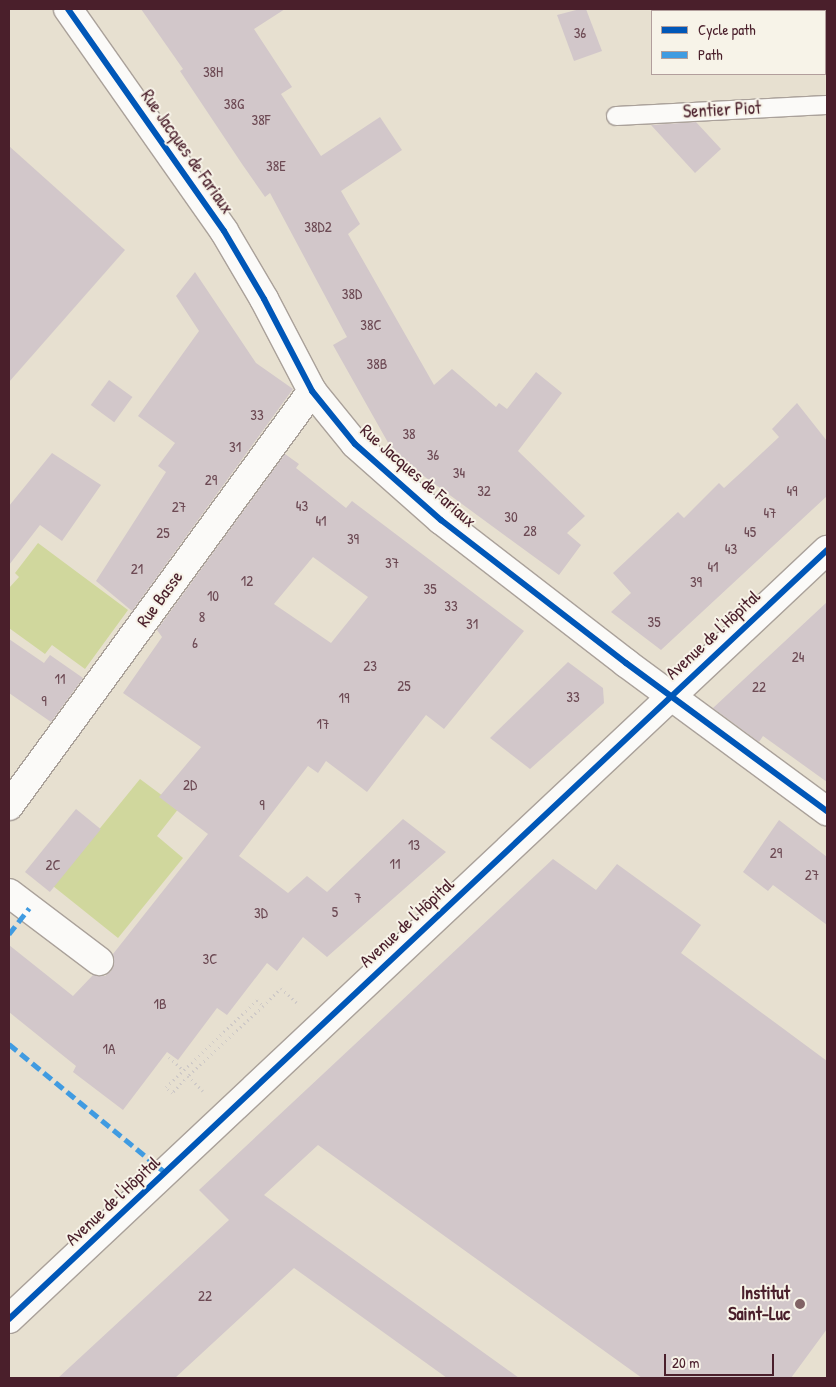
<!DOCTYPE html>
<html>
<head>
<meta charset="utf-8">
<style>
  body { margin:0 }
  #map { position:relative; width:836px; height:1387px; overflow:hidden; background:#e7e0d0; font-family:"Patrick Hand",sans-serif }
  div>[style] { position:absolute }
  .green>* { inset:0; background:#d0d79d }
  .building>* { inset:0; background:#d2c7ca; transform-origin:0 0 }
  .path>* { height:3px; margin-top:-1.5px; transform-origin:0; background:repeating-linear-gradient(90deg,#cec9c7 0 1px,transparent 0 5px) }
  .roads { filter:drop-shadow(1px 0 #aaa19a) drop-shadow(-1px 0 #aaa19a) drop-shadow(0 1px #aaa19a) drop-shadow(0 -1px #aaa19a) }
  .service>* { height:18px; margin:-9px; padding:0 9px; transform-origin:9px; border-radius:9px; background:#fbfaf8 }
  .minor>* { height:28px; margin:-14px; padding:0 14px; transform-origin:14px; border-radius:14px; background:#fbfaf8 }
  .quiet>* { height:5px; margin-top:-2.5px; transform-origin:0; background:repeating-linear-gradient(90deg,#409be1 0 10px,transparent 0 15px) }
  .cycleway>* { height:6px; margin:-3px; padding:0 3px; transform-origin:3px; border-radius:3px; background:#0057b8 }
  .dots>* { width:14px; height:14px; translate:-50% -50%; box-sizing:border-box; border:2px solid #f7f3e8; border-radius:50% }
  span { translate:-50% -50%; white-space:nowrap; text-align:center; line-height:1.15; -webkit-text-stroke:4px #f7f3e8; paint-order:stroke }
  .number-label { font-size:15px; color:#6c4953 }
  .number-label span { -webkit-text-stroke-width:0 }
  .street-label { font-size:18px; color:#4a1f2b }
  .poi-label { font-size:18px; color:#4a1f2b; font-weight:700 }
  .right { translate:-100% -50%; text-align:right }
  .frame { position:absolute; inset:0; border:10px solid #4a1f2b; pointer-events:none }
  .legend { position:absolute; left:651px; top:10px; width:175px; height:65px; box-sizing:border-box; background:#f7f3e8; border:1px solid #b29e9c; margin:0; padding:6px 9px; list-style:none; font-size:15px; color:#4a1f2b }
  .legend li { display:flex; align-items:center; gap:10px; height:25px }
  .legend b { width:25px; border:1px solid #b29e9c }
  .scale { position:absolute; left:664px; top:1354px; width:110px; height:22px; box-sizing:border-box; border:2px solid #4a1f2b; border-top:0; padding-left:6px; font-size:15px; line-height:18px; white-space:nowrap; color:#4a1f2b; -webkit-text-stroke:4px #f7f3e8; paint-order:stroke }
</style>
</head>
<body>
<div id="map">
  <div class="green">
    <div style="clip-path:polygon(38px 543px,128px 610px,85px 669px,52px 645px,45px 654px,9px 628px,9px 588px,19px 577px,15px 573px)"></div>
    <div style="clip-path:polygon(140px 779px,179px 808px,157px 836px,183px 858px,118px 938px,53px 886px)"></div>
  </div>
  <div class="building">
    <div style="clip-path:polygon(141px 9px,285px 9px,254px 29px,292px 87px,281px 94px,321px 156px,380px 117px,402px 150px,341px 191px,360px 224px,348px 234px,434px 385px,452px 369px,496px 407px,499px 403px,507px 409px,536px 372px,562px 393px,518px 451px,585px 516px,567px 533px,581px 545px,559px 575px,395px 455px,333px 345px,347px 337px,270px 193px,265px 197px,242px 164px,180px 71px,183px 69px)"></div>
    <div style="clip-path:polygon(580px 9px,586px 9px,602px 51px,574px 61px,557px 15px)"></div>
    <div style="clip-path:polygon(696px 122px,721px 149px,695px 173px,651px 125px)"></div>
    <div style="clip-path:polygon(9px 146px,125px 250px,9px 382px)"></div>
    <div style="clip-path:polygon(195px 272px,256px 363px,293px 389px,132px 611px,96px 581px,166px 472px,158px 466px,175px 443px,138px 416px,199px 331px,176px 296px)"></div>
    <div style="left:109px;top:380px;width:29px;height:31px;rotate:36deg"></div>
    <div style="clip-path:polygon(797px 403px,827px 441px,827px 496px,661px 650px,611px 612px,631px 593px,613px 573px,678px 512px,684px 518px,719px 483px,724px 488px,747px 467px,779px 437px,772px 429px)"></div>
    <div style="clip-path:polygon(52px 453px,101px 485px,62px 541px,40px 525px,9px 565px,9px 506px)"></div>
    <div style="clip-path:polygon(evenodd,285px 454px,299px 464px,296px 468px,346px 508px,352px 501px,524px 631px,444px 729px,426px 715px,367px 792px,326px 761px,318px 773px,308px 766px,239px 856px,288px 893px,307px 876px,327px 892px,403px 819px,446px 852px,327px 957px,303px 937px,277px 971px,267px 963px,227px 1015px,217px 1008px,178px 1060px,167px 1052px,123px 1110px,73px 1072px,76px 1066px,9px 1012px,9px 945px,73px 996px,93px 975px,105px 976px,111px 971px,114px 962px,113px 954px,208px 834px,159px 797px,201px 747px,123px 693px,162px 637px,157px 630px,285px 454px,313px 557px,368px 597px,331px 643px,274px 604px,313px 557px)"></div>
    <div style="clip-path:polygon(827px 602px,827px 782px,763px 736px,759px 742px,713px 708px)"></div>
    <div style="clip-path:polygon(9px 639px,44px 663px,50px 655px,83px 678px,51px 722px,9px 693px)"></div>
    <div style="clip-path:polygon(568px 662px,603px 688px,604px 703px,530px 769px,490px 738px)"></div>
    <div style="left:76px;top:809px;width:32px;height:81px;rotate:39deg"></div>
    <div style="clip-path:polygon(779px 820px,827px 857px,827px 925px,773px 885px,768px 891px,743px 872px)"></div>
    <div style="clip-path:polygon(553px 859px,596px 890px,617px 864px,701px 925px,681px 953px,827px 1061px,827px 1329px,791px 1378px,642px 1378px,318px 1145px,264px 1195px,519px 1378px,447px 1378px,294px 1268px,175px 1378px,58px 1378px,229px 1220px,199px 1190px)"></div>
  </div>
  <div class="path">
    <div style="left:263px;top:1006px;width:25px;rotate:-45deg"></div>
    <div style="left:281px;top:988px;width:23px;rotate:43deg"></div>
    <div style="left:169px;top:1057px;width:19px;rotate:43deg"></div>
    <div style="left:188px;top:1076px;width:23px;rotate:133deg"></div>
    <div style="left:172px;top:1093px;width:8px;rotate:-135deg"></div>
    <div style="left:166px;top:1087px;width:126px;rotate:-43.7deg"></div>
    <div style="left:257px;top:1000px;width:8px;rotate:45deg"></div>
    <div style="left:263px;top:1006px;width:103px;rotate:137deg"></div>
    <div style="left:188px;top:1076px;width:21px;rotate:45deg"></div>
  </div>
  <div class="roads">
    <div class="service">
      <div style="left:616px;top:116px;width:211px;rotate:-3deg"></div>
    </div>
    <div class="minor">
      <div style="left:68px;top:9px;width:271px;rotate:54.9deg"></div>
      <div style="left:224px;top:231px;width:79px;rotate:59.5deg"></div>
      <div style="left:264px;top:299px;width:104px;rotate:62.4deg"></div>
      <div style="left:312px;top:391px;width:68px;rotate:50.9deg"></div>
      <div style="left:355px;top:444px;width:115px;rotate:41.5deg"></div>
      <div style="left:441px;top:520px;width:234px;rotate:37.7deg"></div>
      <div style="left:626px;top:663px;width:250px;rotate:36.4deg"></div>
      <div style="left:9px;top:806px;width:514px;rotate:-53.87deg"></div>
      <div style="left:9px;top:893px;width:113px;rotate:37.1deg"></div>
      <div style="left:9px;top:1319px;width:1123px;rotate:-43.23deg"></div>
    </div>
  </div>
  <div class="quiet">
    <div style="left:9px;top:934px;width:33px;rotate:-52deg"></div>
    <div style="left:9px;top:1044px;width:202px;rotate:39.4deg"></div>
  </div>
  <div class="cycleway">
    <div style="left:68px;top:9px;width:271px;rotate:54.9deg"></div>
    <div style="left:224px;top:231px;width:79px;rotate:59.5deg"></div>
    <div style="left:264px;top:299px;width:104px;rotate:62.4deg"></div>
    <div style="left:312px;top:391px;width:68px;rotate:50.9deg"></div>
    <div style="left:355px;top:444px;width:115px;rotate:41.5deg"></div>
    <div style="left:441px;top:520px;width:234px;rotate:37.7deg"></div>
    <div style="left:626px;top:663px;width:250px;rotate:36.4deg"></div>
    <div style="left:9px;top:1319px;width:1123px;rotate:-43.23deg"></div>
  </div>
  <div class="dots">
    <div style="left:800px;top:1304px;background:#816365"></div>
  </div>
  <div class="number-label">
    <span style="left:580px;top:33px">36</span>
    <span style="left:213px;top:72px">38H</span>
    <span style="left:234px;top:104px">38G</span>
    <span style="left:261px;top:120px">38F</span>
    <span style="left:276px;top:166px">38E</span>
    <span style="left:318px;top:227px">38D2</span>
    <span style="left:352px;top:294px">38D</span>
    <span style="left:371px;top:325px">38C</span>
    <span style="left:377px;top:364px">38B</span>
    <span style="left:257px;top:415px">33</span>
    <span style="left:409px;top:434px">38</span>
    <span style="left:235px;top:447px">31</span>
    <span style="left:433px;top:455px">36</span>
    <span style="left:459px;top:473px">34</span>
    <span style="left:211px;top:480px">29</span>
    <span style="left:484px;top:491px">32</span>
    <span style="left:792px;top:491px">49</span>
    <span style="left:302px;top:506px">43</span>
    <span style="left:179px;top:507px">27</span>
    <span style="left:770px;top:513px">47</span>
    <span style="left:511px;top:517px">30</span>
    <span style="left:321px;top:521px">41</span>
    <span style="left:530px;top:531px">28</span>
    <span style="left:750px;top:532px">45</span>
    <span style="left:163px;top:533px">25</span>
    <span style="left:353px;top:539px">39</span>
    <span style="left:731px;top:549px">43</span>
    <span style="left:392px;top:563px">37</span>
    <span style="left:713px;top:567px">41</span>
    <span style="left:137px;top:569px">21</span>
    <span style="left:247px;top:581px">12</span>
    <span style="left:696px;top:582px">39</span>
    <span style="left:430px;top:589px">35</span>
    <span style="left:213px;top:596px">10</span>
    <span style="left:451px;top:606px">33</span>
    <span style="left:202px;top:617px">8</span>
    <span style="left:654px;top:622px">35</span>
    <span style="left:472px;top:624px">31</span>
    <span style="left:195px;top:643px">6</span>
    <span style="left:798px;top:657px">24</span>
    <span style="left:370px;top:666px">23</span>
    <span style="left:60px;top:679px">11</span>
    <span style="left:404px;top:686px">25</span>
    <span style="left:759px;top:687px">22</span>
    <span style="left:573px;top:697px">33</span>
    <span style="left:344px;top:698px">19</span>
    <span style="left:44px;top:701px">9</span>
    <span style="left:323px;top:724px">17</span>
    <span style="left:190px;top:785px">2D</span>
    <span style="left:262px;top:805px">9</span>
    <span style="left:414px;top:845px">13</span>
    <span style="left:776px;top:853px">29</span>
    <span style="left:395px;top:864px">11</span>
    <span style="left:53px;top:865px">2C</span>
    <span style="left:812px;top:875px">27</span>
    <span style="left:358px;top:898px">7</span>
    <span style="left:335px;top:912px">5</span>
    <span style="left:261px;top:913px">3D</span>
    <span style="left:210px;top:959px">3C</span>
    <span style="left:160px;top:1004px">1B</span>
    <span style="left:109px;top:1049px">1A</span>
    <span style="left:205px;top:1296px">22</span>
  </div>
  <div class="street-label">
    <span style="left:722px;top:110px;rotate:-3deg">Sentier Piot</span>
    <span style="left:187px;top:152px;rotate:55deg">Rue Jacques de Fariaux</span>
    <span style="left:418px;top:476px;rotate:41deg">Rue Jacques de Fariaux</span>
    <span style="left:160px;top:599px;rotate:-54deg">Rue Basse</span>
    <span style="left:713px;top:635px;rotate:-43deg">Avenue de l'Hôpital</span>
    <span style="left:407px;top:923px;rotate:-43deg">Avenue de l'Hôpital</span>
    <span style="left:113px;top:1201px;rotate:-43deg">Avenue de l'Hôpital</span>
  </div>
  <div class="poi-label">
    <span class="right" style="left:790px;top:1304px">Institut<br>Saint-Luc</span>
  </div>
  <div class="frame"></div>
  <ul class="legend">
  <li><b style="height:6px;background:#0057b8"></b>Cycle path</li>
  <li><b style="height:6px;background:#409be1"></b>Path</li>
  </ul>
  <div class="scale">20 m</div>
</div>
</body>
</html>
